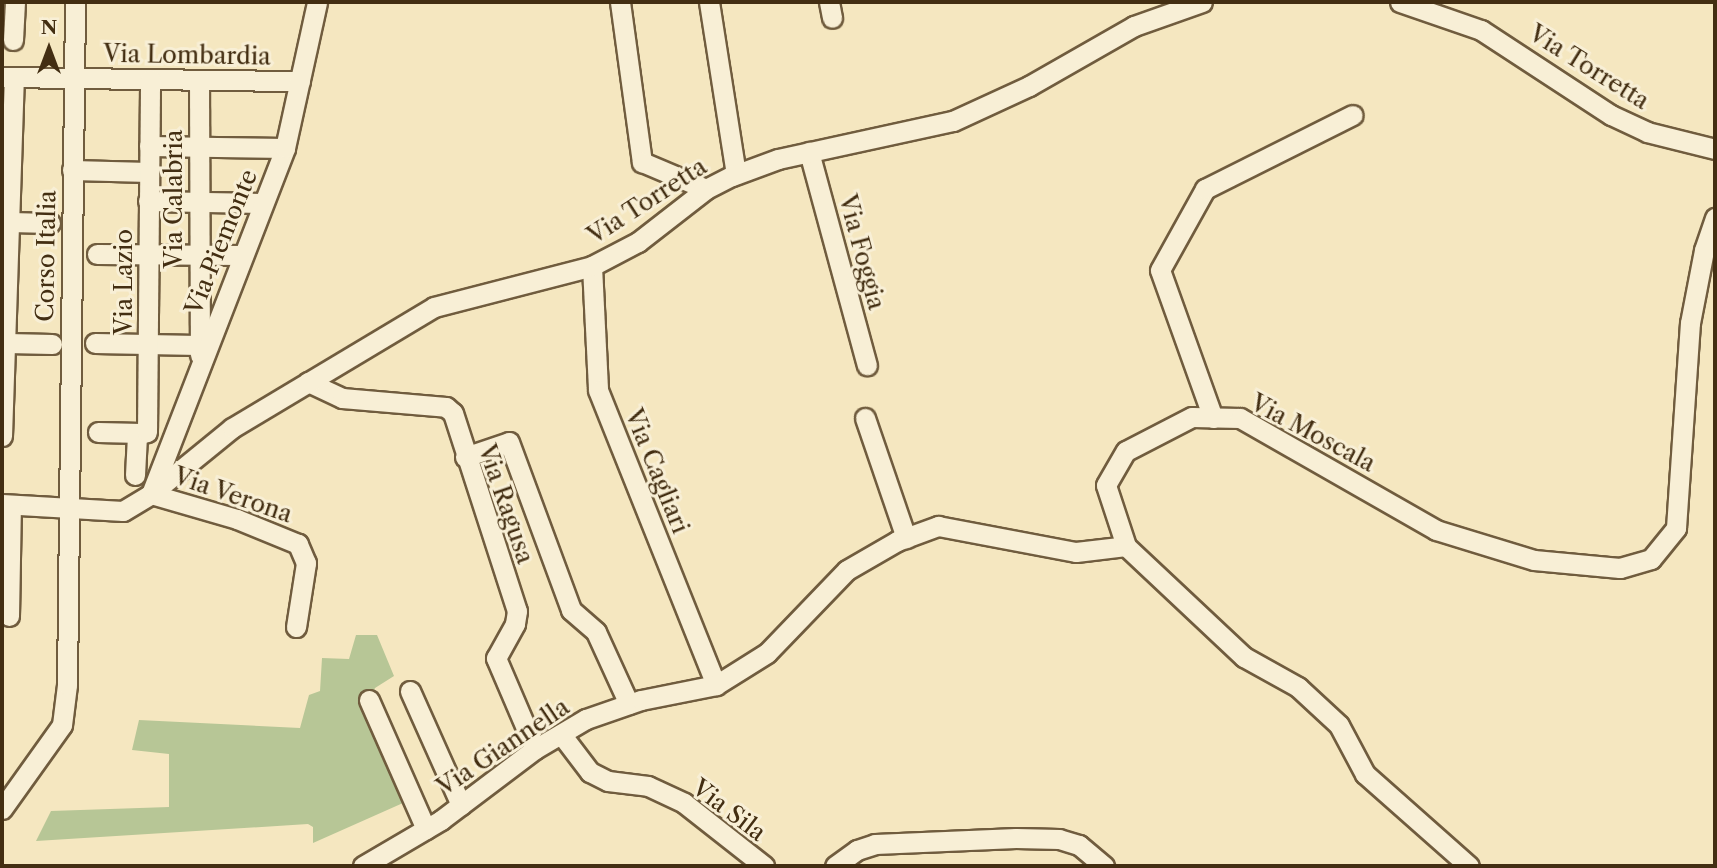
<!DOCTYPE html>
<html>
<head>
<meta charset="utf-8">
<style>
  body { margin:0 }
  #map { position:relative; width:1717px; height:868px; overflow:hidden; background:#f5e7c0; font-family:"Libre Caslon Text",serif }
  div>[style] { position:absolute }
  .green>* { inset:0; background:#b7c696 }
  .roads { filter:drop-shadow(2px 0 #705c3e) drop-shadow(-2px 0 #705c3e) drop-shadow(0 2px #705c3e) drop-shadow(0 -2px #705c3e) }
  .minor>* { height:19px; margin:-9.5px; padding:0 9.5px; transform-origin:9.5px; border-radius:9.5px; background:#f8efd6 }
  span { translate:-50% -50%; white-space:nowrap; text-align:center; line-height:1.15; -webkit-text-stroke:6px #f8efd6; paint-order:stroke }
  .street-label { font-size:24px; color:#432e12 }
  .frame { position:absolute; inset:0; border:4px solid #432e12; pointer-events:none }
  .north { position:absolute; left:14px; top:14px; width:70px; height:70px; -webkit-text-stroke:5px #f8efd6; paint-order:stroke; rotate:0deg; font-size:19px; font-weight:700; line-height:28px; text-align:center; color:#432e12 }
  .north::after { content:''; display:block; margin:auto; width:24px; height:32px; background:#432e12; clip-path:polygon(50% 0,100% 100%,50% 72%,0 100%) }
</style>
</head>
<body>
<div id="map">
  <div class="green">
    <div style="clip-path:polygon(356px 635px,377px 635px,394px 676px,375px 688px,369px 701px,412px 799px,313px 843px,313px 827px,308px 824px,36px 841px,51px 811px,169px 807px,169px 754px,132px 750px,139px 720px,300px 728px,309px 695px,320px 691px,322px 658px,349px 659px)"></div>
  </div>
  <div class="roads">
    <div class="minor">
      <div style="left:620px;top:2px;width:162px;rotate:82.2deg"></div>
      <div style="left:642px;top:162px;width:69px;rotate:22.9deg"></div>
      <div style="left:709px;top:2px;width:174px;rotate:81.1deg"></div>
      <div style="left:829px;top:2px;width:16px;rotate:79deg"></div>
      <div style="left:1400px;top:2px;width:86px;rotate:19.1deg"></div>
      <div style="left:1481px;top:30px;width:155px;rotate:33.2deg"></div>
      <div style="left:1611px;top:115px;width:40px;rotate:25deg"></div>
      <div style="left:1647px;top:132px;width:70px;rotate:14deg"></div>
      <div style="left:13px;top:40px;width:38px;rotate:-87deg"></div>
      <div style="left:3px;top:77px;width:297px;rotate:0.8deg"></div>
      <div style="left:199px;top:80px;width:275px;rotate:89.8deg"></div>
      <div style="left:149px;top:146px;width:136px;rotate:0.8deg"></div>
      <div style="left:809px;top:152px;width:221px;rotate:74.8deg"></div>
      <div style="left:72px;top:170px;width:77px;rotate:1.5deg"></div>
      <div style="left:148px;top:201px;width:115px;rotate:1deg"></div>
      <div style="left:10px;top:222px;width:40px;rotate:1.4deg"></div>
      <div style="left:97px;top:254px;width:145px;rotate:0.4deg"></div>
      <div style="left:592px;top:266px;width:124px;rotate:87.2deg"></div>
      <div style="left:598px;top:390px;width:318px;rotate:68.2deg"></div>
      <div style="left:7px;top:343px;width:45px;rotate:1.3deg"></div>
      <div style="left:95px;top:343px;width:103px;rotate:1.1deg"></div>
      <div style="left:308px;top:382px;width:38px;rotate:25deg"></div>
      <div style="left:342px;top:398px;width:104px;rotate:4.9deg"></div>
      <div style="left:446px;top:407px;width:9px;rotate:41deg"></div>
      <div style="left:453px;top:413px;width:208px;rotate:72.1deg"></div>
      <div style="left:517px;top:611px;width:13px;rotate:99deg"></div>
      <div style="left:515px;top:624px;width:39px;rotate:119deg"></div>
      <div style="left:496px;top:658px;width:99px;rotate:66.8deg"></div>
      <div style="left:865px;top:418px;width:127px;rotate:71.1deg"></div>
      <div style="left:1213px;top:418px;width:157px;rotate:-109.7deg"></div>
      <div style="left:1160px;top:270px;width:93px;rotate:-60.9deg"></div>
      <div style="left:1205px;top:189px;width:165px;rotate:-26.6deg"></div>
      <div style="left:98px;top:432px;width:43px;rotate:1.3deg"></div>
      <div style="left:2px;top:436px;width:359px;rotate:-88.1deg"></div>
      <div style="left:465px;top:457px;width:46px;rotate:-18.8deg"></div>
      <div style="left:509px;top:442px;width:179px;rotate:69.7deg"></div>
      <div style="left:571px;top:610px;width:33px;rotate:41deg"></div>
      <div style="left:596px;top:632px;width:79px;rotate:65.4deg"></div>
      <div style="left:135px;top:475px;width:40px;rotate:-87.1deg"></div>
      <div style="left:137px;top:435px;width:10px;rotate:-17deg"></div>
      <div style="left:147px;top:432px;width:353px;rotate:-89.5deg"></div>
      <div style="left:2px;top:504px;width:121px;rotate:3.3deg"></div>
      <div style="left:123px;top:511px;width:33px;rotate:-31deg"></div>
      <div style="left:151px;top:494px;width:104px;rotate:-39.2deg"></div>
      <div style="left:232px;top:428px;width:235px;rotate:-30.9deg"></div>
      <div style="left:434px;top:307px;width:163px;rotate:-14.5deg"></div>
      <div style="left:592px;top:266px;width:52px;rotate:-27.6deg"></div>
      <div style="left:638px;top:242px;width:86px;rotate:-37.9deg"></div>
      <div style="left:706px;top:189px;width:29px;rotate:-27deg"></div>
      <div style="left:732px;top:176px;width:49px;rotate:-20.3deg"></div>
      <div style="left:778px;top:159px;width:179px;rotate:-12.3deg"></div>
      <div style="left:953px;top:121px;width:84px;rotate:-24.7deg"></div>
      <div style="left:1029px;top:86px;width:121px;rotate:-29.7deg"></div>
      <div style="left:1134px;top:26px;width:72px;rotate:-19.4deg"></div>
      <div style="left:9px;top:616px;width:110px;rotate:-89deg"></div>
      <div style="left:296px;top:627px;width:65px;rotate:-81.1deg"></div>
      <div style="left:306px;top:563px;width:21px;rotate:-113deg"></div>
      <div style="left:298px;top:544px;width:66px;rotate:-157.7deg"></div>
      <div style="left:237px;top:519px;width:90px;rotate:-163.8deg"></div>
      <div style="left:151px;top:494px;width:371px;rotate:-68.8deg"></div>
      <div style="left:285px;top:148px;width:149px;rotate:-77.6deg"></div>
      <div style="left:410px;top:691px;width:125px;rotate:65.9deg"></div>
      <div style="left:369px;top:700px;width:141px;rotate:66.2deg"></div>
      <div style="left:561px;top:734px;width:48px;rotate:52.7deg"></div>
      <div style="left:590px;top:772px;width:20px;rotate:27deg"></div>
      <div style="left:608px;top:781px;width:40px;rotate:7.1deg"></div>
      <div style="left:648px;top:786px;width:40px;rotate:25deg"></div>
      <div style="left:684px;top:803px;width:102px;rotate:38.2deg"></div>
      <div style="left:2px;top:809px;width:103px;rotate:-54.5deg"></div>
      <div style="left:62px;top:725px;width:40px;rotate:-82.9deg"></div>
      <div style="left:67px;top:685px;width:683px;rotate:-89.33deg"></div>
      <div style="left:363px;top:866px;width:91px;rotate:-30.5deg"></div>
      <div style="left:441px;top:820px;width:118px;rotate:-37.1deg"></div>
      <div style="left:535px;top:749px;width:59px;rotate:-30.5deg"></div>
      <div style="left:586px;top:719px;width:58px;rotate:-19.1deg"></div>
      <div style="left:641px;top:700px;width:76px;rotate:-11.3deg"></div>
      <div style="left:716px;top:685px;width:60px;rotate:-32.1deg"></div>
      <div style="left:767px;top:653px;width:115px;rotate:-46.1deg"></div>
      <div style="left:847px;top:570px;width:58px;rotate:-30.1deg"></div>
      <div style="left:897px;top:541px;width:44px;rotate:-20.1deg"></div>
      <div style="left:938px;top:526px;width:140px;rotate:10.7deg"></div>
      <div style="left:1076px;top:552px;width:50px;rotate:-6.8deg"></div>
      <div style="left:835px;top:866px;width:27px;rotate:-36deg"></div>
      <div style="left:857px;top:850px;width:19px;rotate:-18deg"></div>
      <div style="left:875px;top:844px;width:141px;rotate:-2.4deg"></div>
      <div style="left:1016px;top:838px;width:43px;rotate:1.3deg"></div>
      <div style="left:1059px;top:839px;width:21px;rotate:17deg"></div>
      <div style="left:1079px;top:845px;width:33px;rotate:40deg"></div>
      <div style="left:1469px;top:866px;width:139px;rotate:-138.5deg"></div>
      <div style="left:1365px;top:774px;width:55px;rotate:-118deg"></div>
      <div style="left:1339px;top:725px;width:56px;rotate:-137.2deg"></div>
      <div style="left:1298px;top:687px;width:62px;rotate:-150.9deg"></div>
      <div style="left:1244px;top:657px;width:162px;rotate:-136.8deg"></div>
      <div style="left:1126px;top:546px;width:64px;rotate:-108.2deg"></div>
      <div style="left:1106px;top:485px;width:39px;rotate:-60deg"></div>
      <div style="left:1126px;top:451px;width:74px;rotate:-27.3deg"></div>
      <div style="left:1192px;top:417px;width:48px;rotate:1.2deg"></div>
      <div style="left:1240px;top:418px;width:226px;rotate:29.7deg"></div>
      <div style="left:1436px;top:530px;width:102px;rotate:17deg"></div>
      <div style="left:1534px;top:560px;width:86px;rotate:5.3deg"></div>
      <div style="left:1620px;top:568px;width:32px;rotate:-16deg"></div>
      <div style="left:1651px;top:559px;width:40px;rotate:-51deg"></div>
      <div style="left:1676px;top:528px;width:205px;rotate:-86.1deg"></div>
      <div style="left:1690px;top:323px;width:74px;rotate:-79.1deg"></div>
      <div style="left:1704px;top:250px;width:34px;rotate:-71deg"></div>
    </div>
  </div>
  <div class="street-label">
    <span style="left:187px;top:55px;rotate:1deg">Via Lombardia</span>
    <span style="left:1589px;top:67px;rotate:32deg">Via Torretta</span>
    <span style="left:174px;top:199px;rotate:-90deg">Via Calabria</span>
    <span style="left:647px;top:201px;rotate:-33deg">Via Torretta</span>
    <span style="left:221px;top:242px;rotate:-68deg">Via Piemonte</span>
    <span style="left:862px;top:252px;rotate:75deg">Via Foggia</span>
    <span style="left:46px;top:256px;rotate:-89deg">Corso Italia</span>
    <span style="left:124px;top:282px;rotate:-90deg">Via Lazio</span>
    <span style="left:1313px;top:433px;rotate:28deg">Via Moscala</span>
    <span style="left:657px;top:471px;rotate:68deg">Via Cagliari</span>
    <span style="left:233px;top:495px;rotate:19deg">Via Verona</span>
    <span style="left:506px;top:504px;rotate:71deg">Via Ragusa</span>
    <span style="left:503px;top:747px;rotate:-34deg">Via Giannella</span>
    <span style="left:729px;top:810px;rotate:37deg">Via Sila</span>
  </div>
  <div class="frame"></div>
  <div class="north">N</div>
</div>
</body>
</html>
